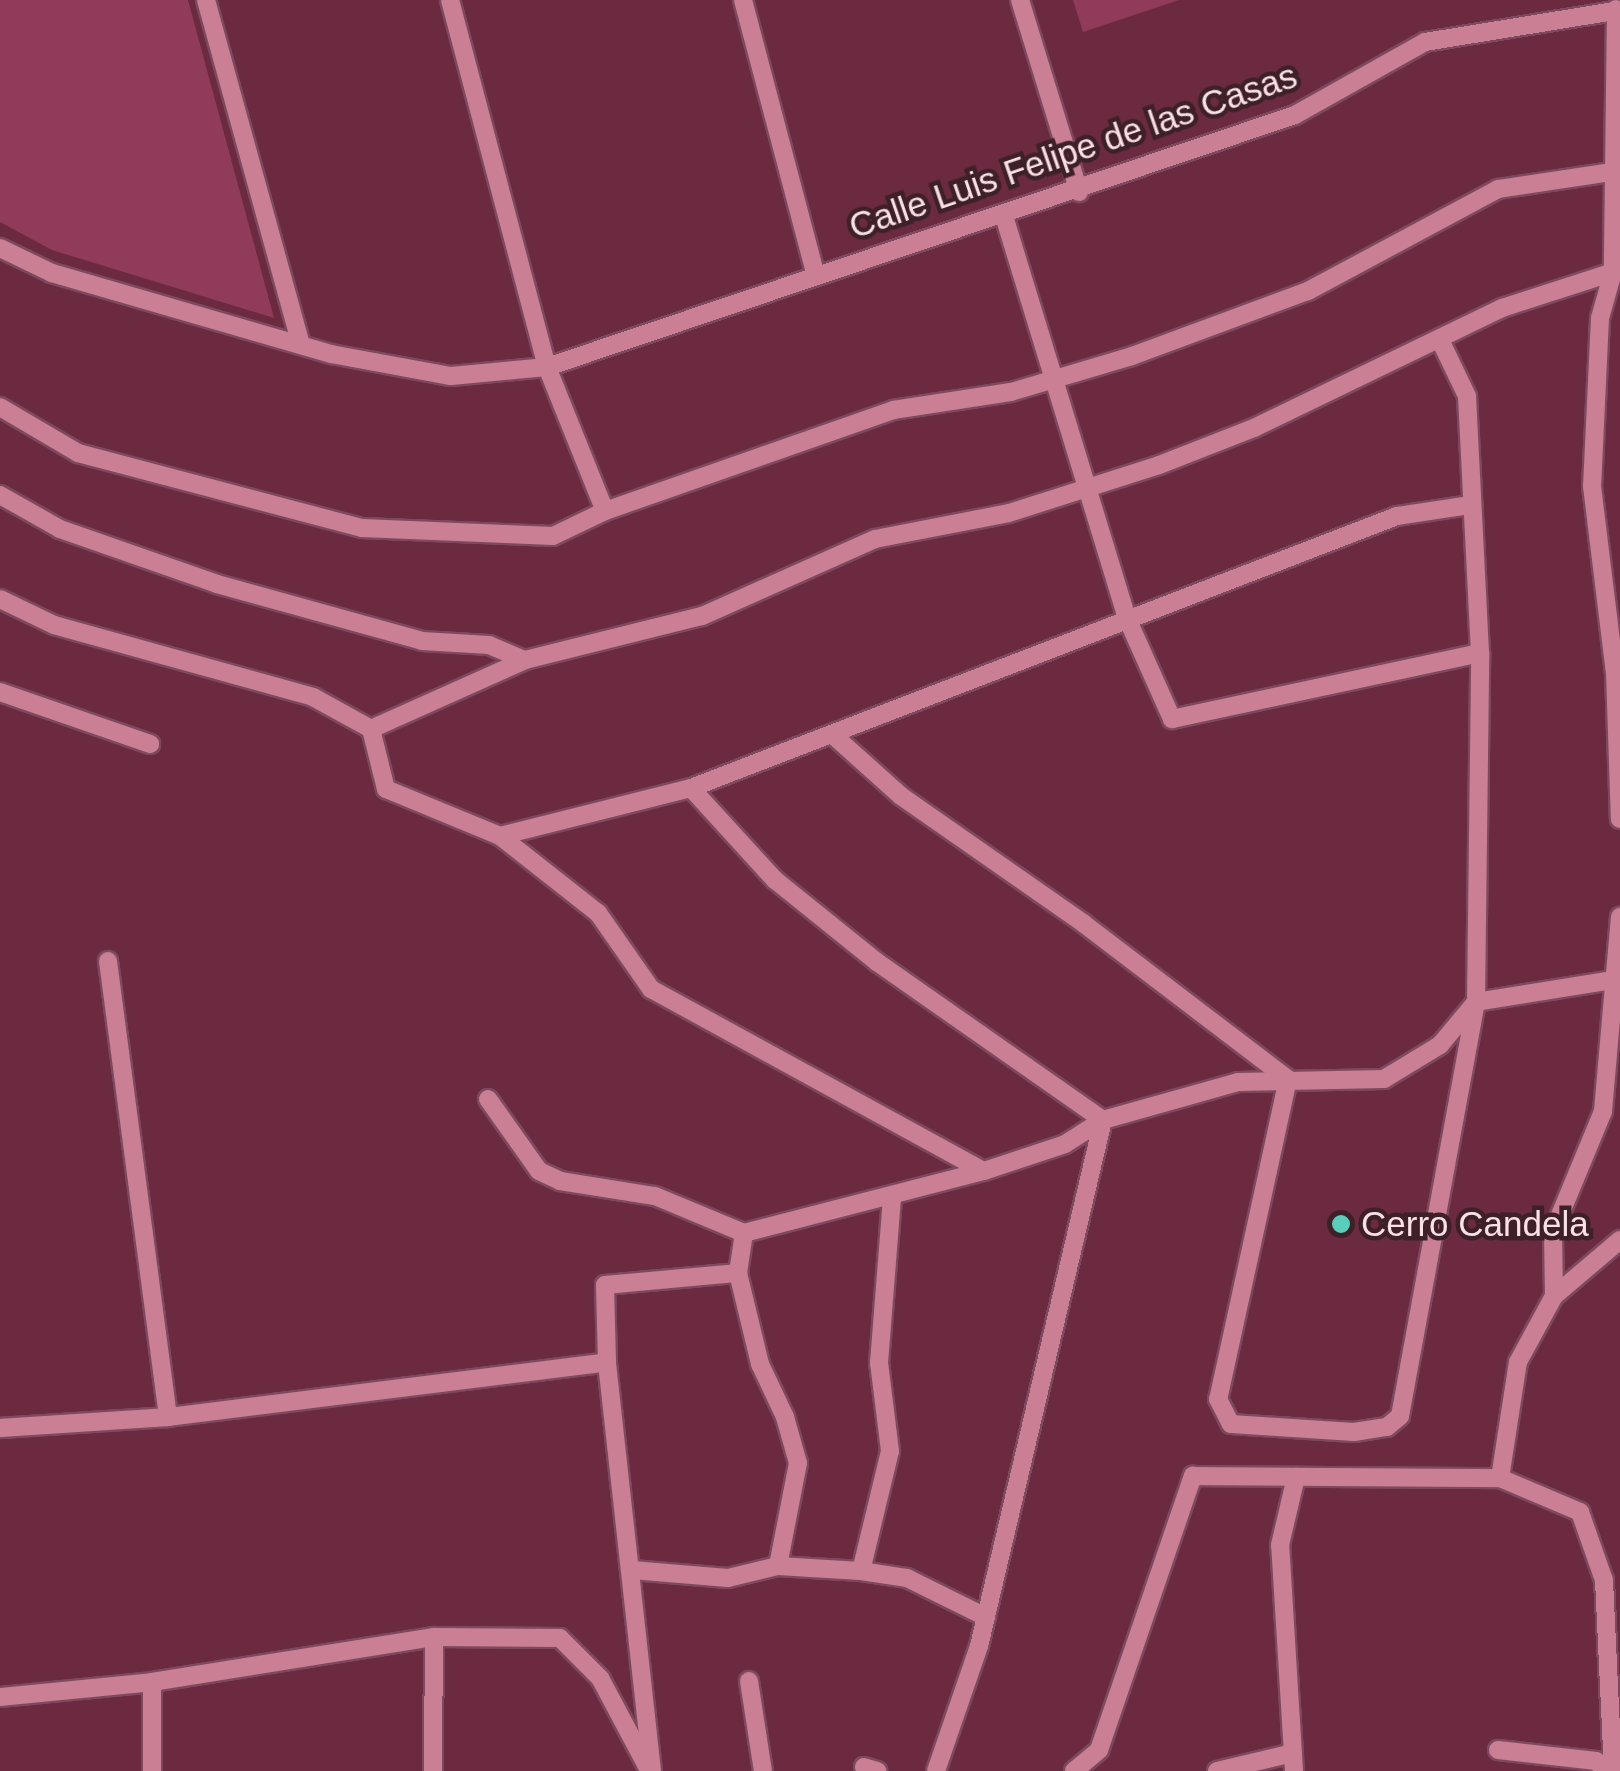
<!DOCTYPE html>
<html>
<head>
<meta charset="utf-8">
<style>
  body { margin:0 }
  #map { position:relative; width:1620px; height:1771px; overflow:hidden; background:#6c2a41; font-family:Arial,sans-serif }
  div>[style] { position:absolute }
  .green>* { inset:0; background:#903b59 }
  .roads { filter:drop-shadow(2px 0 #7d495d) drop-shadow(-2px 0 #7d495d) drop-shadow(0 2px #7d495d) drop-shadow(0 -2px #7d495d) }
  .minor>* { height:18px; margin:-9px; padding:0 9px; transform-origin:9px; border-radius:9px; background:#ca7f95 }
  .dots>* { width:28px; height:28px; translate:-50% -50%; box-sizing:border-box; border:5px solid #3e2029; border-radius:50% }
  span { translate:-50% -50%; white-space:nowrap; text-align:center; line-height:1.15; -webkit-text-stroke:9px #3e2029; paint-order:stroke }
  .street-label { font-size:35px; color:#fae1e7 }
  .poi-label { font-size:35px; color:#fae1e7 }
  .left { translate:0 -50%; text-align:left }
</style>
</head>
<body>
<div id="map">
  <div class="green">
    <div style="clip-path:polygon(0 0,188px 0,274px 318px,52px 250px,0 222px)"></div>
    <div style="clip-path:polygon(1073px 0,1179px 0,1083px 32px)"></div>
  </div>
  <div class="roads">
    <div class="minor">
      <div style="left:206px;top:0;width:358px;rotate:74.6deg"></div>
      <div style="left:450px;top:0;width:380px;rotate:75.2deg"></div>
      <div style="left:547px;top:367px;width:155px;rotate:68.1deg"></div>
      <div style="left:743px;top:0;width:282px;rotate:75.2deg"></div>
      <div style="left:1020px;top:0;width:201px;rotate:72.9deg"></div>
      <div style="left:1616px;top:9px;width:263px;rotate:90.7deg"></div>
      <div style="left:1613px;top:272px;width:48px;rotate:105.8deg"></div>
      <div style="left:1600px;top:318px;width:168px;rotate:92.7deg"></div>
      <div style="left:1592px;top:486px;width:187px;rotate:83deg"></div>
      <div style="left:1615px;top:672px;width:147px;rotate:88.1deg"></div>
      <div style="left:1004px;top:216px;width:418px;rotate:73deg"></div>
      <div style="left:1126px;top:616px;width:113px;rotate:65.9deg"></div>
      <div style="left:1172px;top:719px;width:315px;rotate:-12.1deg"></div>
      <div style="left:0;top:248px;width:58px;rotate:25.7deg"></div>
      <div style="left:52px;top:273px;width:291px;rotate:16.2deg"></div>
      <div style="left:331px;top:354px;width:122px;rotate:10.4deg"></div>
      <div style="left:451px;top:376px;width:96px;rotate:-5.4deg"></div>
      <div style="left:547px;top:367px;width:789px;rotate:-18.62deg"></div>
      <div style="left:1295px;top:115px;width:149px;rotate:-29.3deg"></div>
      <div style="left:1425px;top:42px;width:198px;rotate:-9.3deg"></div>
      <div style="left:0;top:407px;width:91px;rotate:30.5deg"></div>
      <div style="left:78px;top:453px;width:294px;rotate:14.8deg"></div>
      <div style="left:362px;top:528px;width:191px;rotate:2.4deg"></div>
      <div style="left:553px;top:536px;width:58px;rotate:-25.7deg"></div>
      <div style="left:605px;top:511px;width:305px;rotate:-19.3deg"></div>
      <div style="left:893px;top:410px;width:119px;rotate:-8.7deg"></div>
      <div style="left:1011px;top:392px;width:126px;rotate:-16.6deg"></div>
      <div style="left:1132px;top:356px;width:188px;rotate:-20.3deg"></div>
      <div style="left:1308px;top:291px;width:216px;rotate:-28.2deg"></div>
      <div style="left:1498px;top:189px;width:115px;rotate:-8.5deg"></div>
      <div style="left:0;top:495px;width:69px;rotate:29.5deg"></div>
      <div style="left:60px;top:529px;width:166px;rotate:19.3deg"></div>
      <div style="left:217px;top:584px;width:213px;rotate:15.5deg"></div>
      <div style="left:422px;top:641px;width:67px;rotate:3.4deg"></div>
      <div style="left:489px;top:645px;width:39px;rotate:23deg"></div>
      <div style="left:525px;top:660px;width:182px;rotate:-14deg"></div>
      <div style="left:702px;top:616px;width:189px;rotate:-24deg"></div>
      <div style="left:875px;top:539px;width:136px;rotate:-11deg"></div>
      <div style="left:1009px;top:513px;width:157px;rotate:-17.7deg"></div>
      <div style="left:1159px;top:465px;width:102px;rotate:-21.3deg"></div>
      <div style="left:1254px;top:428px;width:276px;rotate:-25.8deg"></div>
      <div style="left:1502px;top:308px;width:124px;rotate:-17.9deg"></div>
      <div style="left:0;top:599px;width:60px;rotate:25.7deg"></div>
      <div style="left:54px;top:625px;width:269px;rotate:15.5deg"></div>
      <div style="left:313px;top:697px;width:66px;rotate:28.9deg"></div>
      <div style="left:371px;top:729px;width:169px;rotate:-24.1deg"></div>
      <div style="left:0;top:692px;width:159px;rotate:19.1deg"></div>
      <div style="left:371px;top:729px;width:62px;rotate:76deg"></div>
      <div style="left:386px;top:789px;width:123px;rotate:22.4deg"></div>
      <div style="left:500px;top:836px;width:125px;rotate:38.2deg"></div>
      <div style="left:598px;top:913px;width:93px;rotate:55.1deg"></div>
      <div style="left:651px;top:989px;width:379px;rotate:28.7deg"></div>
      <div style="left:833px;top:735px;width:91px;rotate:41.9deg"></div>
      <div style="left:901px;top:796px;width:222px;rotate:34.9deg"></div>
      <div style="left:1083px;top:923px;width:258px;rotate:37.3deg"></div>
      <div style="left:1288px;top:1079px;width:328px;rotate:102.3deg"></div>
      <div style="left:1218px;top:1399px;width:28px;rotate:63deg"></div>
      <div style="left:1231px;top:1424px;width:123px;rotate:3.7deg"></div>
      <div style="left:1354px;top:1432px;width:33px;rotate:-9deg"></div>
      <div style="left:1387px;top:1427px;width:17px;rotate:-40deg"></div>
      <div style="left:1400px;top:1416px;width:421px;rotate:-79.6deg"></div>
      <div style="left:1476px;top:1002px;width:349px;rotate:-89.3deg"></div>
      <div style="left:1480px;top:653px;width:257px;rotate:-92.9deg"></div>
      <div style="left:1467px;top:396px;width:62px;rotate:-115.7deg"></div>
      <div style="left:691px;top:788px;width:125px;rotate:47.6deg"></div>
      <div style="left:775px;top:880px;width:131px;rotate:38.8deg"></div>
      <div style="left:877px;top:962px;width:276px;rotate:35deg"></div>
      <div style="left:1103px;top:1120px;width:540px;rotate:103.26deg"></div>
      <div style="left:979px;top:1646px;width:132px;rotate:109deg"></div>
      <div style="left:500px;top:836px;width:197px;rotate:-14.1deg"></div>
      <div style="left:691px;top:788px;width:757px;rotate:-21.07deg"></div>
      <div style="left:1397px;top:516px;width:74px;rotate:-8.6deg"></div>
      <div style="left:108px;top:961px;width:460px;rotate:82.5deg"></div>
      <div style="left:488px;top:1099px;width:88px;rotate:54.7deg"></div>
      <div style="left:539px;top:1171px;width:23px;rotate:25deg"></div>
      <div style="left:560px;top:1181px;width:96px;rotate:9deg"></div>
      <div style="left:655px;top:1196px;width:96px;rotate:22.6deg"></div>
      <div style="left:738px;top:1273px;width:94px;rotate:76.4deg"></div>
      <div style="left:760px;top:1364px;width:59px;rotate:64.7deg"></div>
      <div style="left:785px;top:1417px;width:48px;rotate:74.2deg"></div>
      <div style="left:798px;top:1463px;width:105px;rotate:101deg"></div>
      <div style="left:1554px;top:1296px;width:64px;rotate:-90.9deg"></div>
      <div style="left:1553px;top:1232px;width:131px;rotate:-67.5deg"></div>
      <div style="left:1603px;top:1111px;width:195px;rotate:-85deg"></div>
      <div style="left:0;top:1428px;width:168px;rotate:-3.7deg"></div>
      <div style="left:168px;top:1417px;width:442px;rotate:-7.1deg"></div>
      <div style="left:1500px;top:1478px;width:117px;rotate:-81.2deg"></div>
      <div style="left:1518px;top:1362px;width:75px;rotate:-61.4deg"></div>
      <div style="left:1554px;top:1296px;width:87px;rotate:-40.3deg"></div>
      <div style="left:632px;top:1570px;width:96px;rotate:4.8deg"></div>
      <div style="left:728px;top:1578px;width:51px;rotate:-13.5deg"></div>
      <div style="left:778px;top:1566px;width:83px;rotate:3.4deg"></div>
      <div style="left:861px;top:1571px;width:47px;rotate:8.7deg"></div>
      <div style="left:907px;top:1578px;width:88px;rotate:26.3deg"></div>
      <div style="left:861px;top:1571px;width:123px;rotate:-76.4deg"></div>
      <div style="left:890px;top:1451px;width:89px;rotate:-97.1deg"></div>
      <div style="left:879px;top:1363px;width:168px;rotate:-85.5deg"></div>
      <div style="left:749px;top:1681px;width:91px;rotate:81.2deg"></div>
      <div style="left:0;top:1697px;width:153px;rotate:-5.6deg"></div>
      <div style="left:152px;top:1682px;width:286px;rotate:-9.1deg"></div>
      <div style="left:434px;top:1637px;width:126px;rotate:0.5deg"></div>
      <div style="left:560px;top:1638px;width:57px;rotate:45deg"></div>
      <div style="left:600px;top:1678px;width:104px;rotate:62deg"></div>
      <div style="left:1498px;top:1750px;width:99px;rotate:6.4deg"></div>
      <div style="left:1596px;top:1761px;width:14px;rotate:45deg"></div>
      <div style="left:864px;top:1767px;width:14px;rotate:17deg"></div>
      <div style="left:152px;top:1771px;width:89px;rotate:-90deg"></div>
      <div style="left:433px;top:1771px;width:134px;rotate:-89.6deg"></div>
      <div style="left:652px;top:1771px;width:411px;rotate:-96.3deg"></div>
      <div style="left:607px;top:1362px;width:77px;rotate:-91.5deg"></div>
      <div style="left:605px;top:1285px;width:134px;rotate:-5.2deg"></div>
      <div style="left:738px;top:1273px;width:40px;rotate:-81.5deg"></div>
      <div style="left:744px;top:1233px;width:248px;rotate:-14.5deg"></div>
      <div style="left:984px;top:1171px;width:85px;rotate:-18.4deg"></div>
      <div style="left:1065px;top:1144px;width:45px;rotate:-32.3deg"></div>
      <div style="left:1103px;top:1120px;width:140px;rotate:-15.7deg"></div>
      <div style="left:1238px;top:1082px;width:146px;rotate:-1.2deg"></div>
      <div style="left:1384px;top:1079px;width:66px;rotate:-31.3deg"></div>
      <div style="left:1440px;top:1045px;width:56px;rotate:-50.1deg"></div>
      <div style="left:1476px;top:1002px;width:146px;rotate:-9.1deg"></div>
      <div style="left:1074px;top:1771px;width:33px;rotate:-40deg"></div>
      <div style="left:1099px;top:1750px;width:290px;rotate:-71.1deg"></div>
      <div style="left:1193px;top:1476px;width:307px;rotate:0.4deg"></div>
      <div style="left:1500px;top:1478px;width:87px;rotate:23deg"></div>
      <div style="left:1580px;top:1512px;width:72px;rotate:70.6deg"></div>
      <div style="left:1604px;top:1580px;width:191px;rotate:87.3deg"></div>
      <div style="left:1217px;top:1771px;width:78px;rotate:-13.3deg"></div>
      <div style="left:1294px;top:1771px;width:226px;rotate:-93.5deg"></div>
      <div style="left:1280px;top:1545px;width:70px;rotate:-76.8deg"></div>
    </div>
  </div>
  <div class="dots">
    <div style="left:1341px;top:1224px;background:#5bcebb"></div>
  </div>
  <div class="street-label">
    <span style="left:1073px;top:151px;rotate:-19deg">Calle Luis Felipe de las Casas</span>
  </div>
  <div class="poi-label">
    <span class="left" style="left:1361px;top:1224px">Cerro Candela</span>
  </div>
</div>
</body>
</html>
